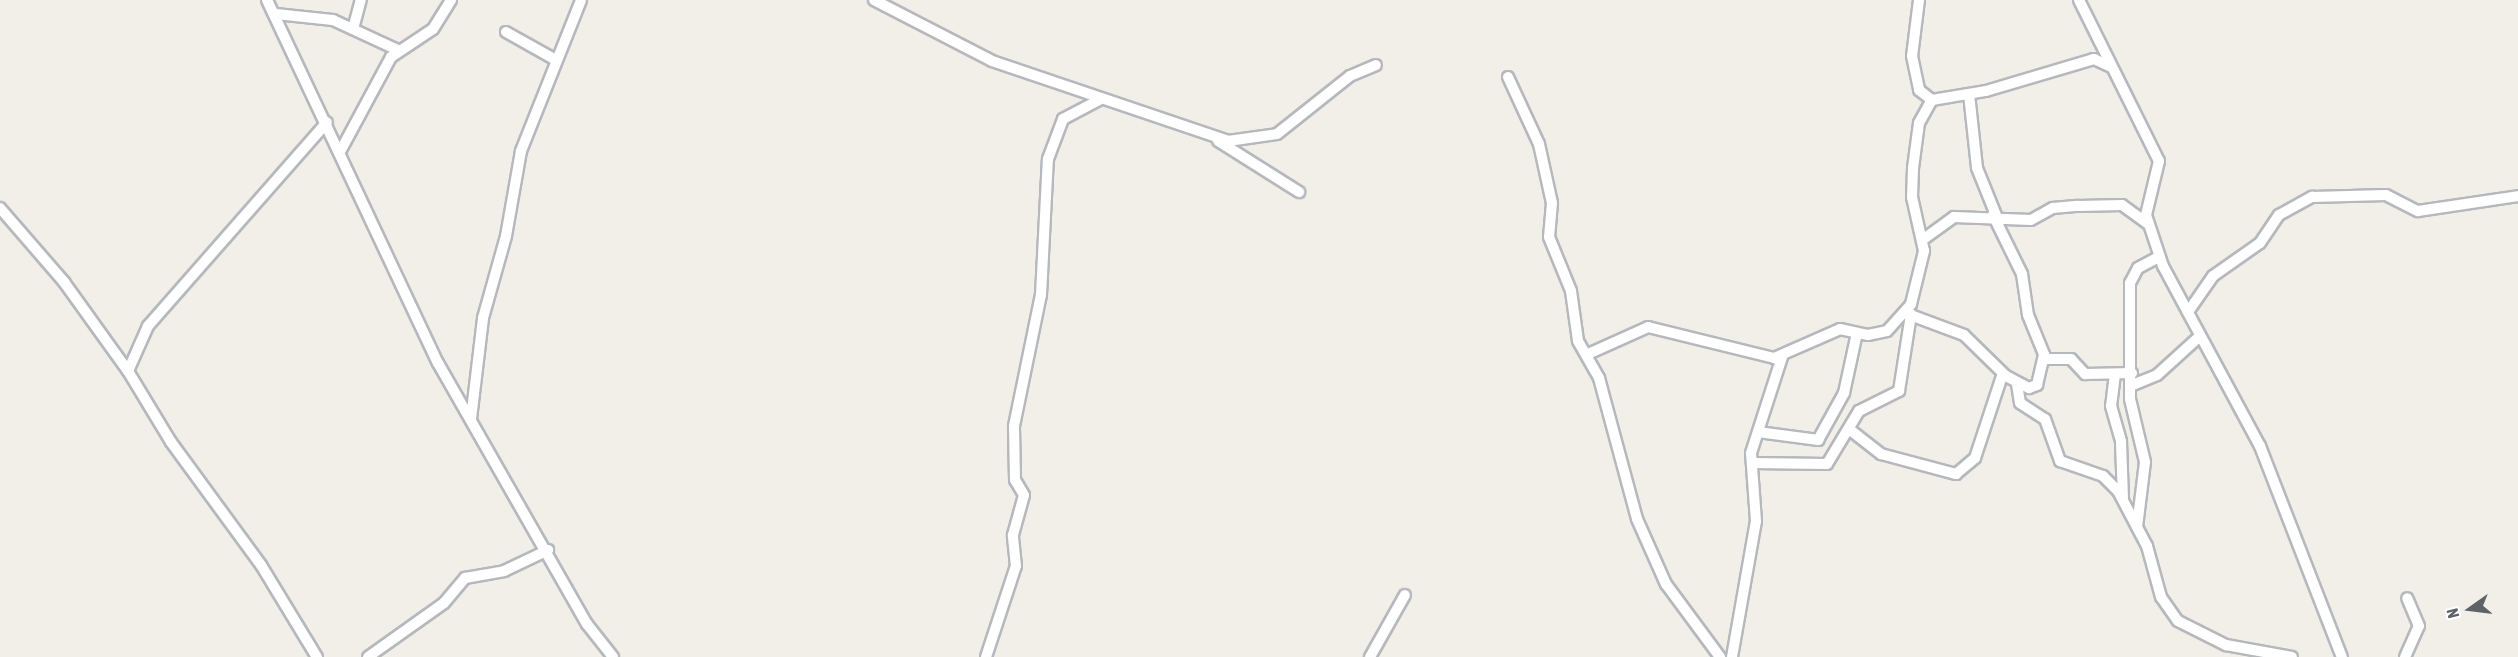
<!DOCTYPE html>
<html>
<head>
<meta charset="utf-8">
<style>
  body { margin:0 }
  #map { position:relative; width:2518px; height:657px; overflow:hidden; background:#f1efe8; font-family:"Asap Condensed",sans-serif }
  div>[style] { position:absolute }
  .roads { filter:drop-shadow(2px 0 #b5b8bc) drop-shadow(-2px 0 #b5b8bc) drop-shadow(0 2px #b5b8bc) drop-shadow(0 -2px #b5b8bc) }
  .minor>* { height:10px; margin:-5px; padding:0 5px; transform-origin:5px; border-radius:5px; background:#fff }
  span { translate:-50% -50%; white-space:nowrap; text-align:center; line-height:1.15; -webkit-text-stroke:4.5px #fff; paint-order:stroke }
  .north { position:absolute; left:2440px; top:579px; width:60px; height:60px; -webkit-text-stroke:4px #fff; paint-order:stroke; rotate:256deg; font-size:16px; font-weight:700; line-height:24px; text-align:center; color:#5f6368 }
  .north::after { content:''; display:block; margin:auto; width:21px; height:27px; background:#5f6368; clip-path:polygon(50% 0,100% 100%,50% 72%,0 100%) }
</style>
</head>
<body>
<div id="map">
  <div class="roads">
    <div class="minor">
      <div style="left:267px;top:0;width:401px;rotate:64.8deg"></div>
      <div style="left:438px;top:363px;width:301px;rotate:60.3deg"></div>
      <div style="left:587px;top:624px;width:42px;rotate:51.8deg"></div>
      <div style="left:874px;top:0;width:133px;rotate:27.3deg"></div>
      <div style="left:992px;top:61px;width:249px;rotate:18.7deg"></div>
      <div style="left:1228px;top:141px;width:49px;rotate:-8.1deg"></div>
      <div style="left:1277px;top:134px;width:93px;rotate:-38.5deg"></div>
      <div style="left:1350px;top:76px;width:28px;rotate:-23deg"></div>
      <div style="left:1919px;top:0;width:56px;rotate:97.1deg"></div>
      <div style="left:1912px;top:56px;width:35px;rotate:78deg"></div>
      <div style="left:1919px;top:90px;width:16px;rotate:38deg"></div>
      <div style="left:2079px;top:0;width:180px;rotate:63.6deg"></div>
      <div style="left:2159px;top:161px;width:56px;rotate:103.5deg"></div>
      <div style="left:2146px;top:215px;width:54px;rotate:71.6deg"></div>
      <div style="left:2163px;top:266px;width:204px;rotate:61.7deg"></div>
      <div style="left:2260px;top:446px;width:226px;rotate:68.8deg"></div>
      <div style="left:276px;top:14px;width:57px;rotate:6deg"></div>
      <div style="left:333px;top:20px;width:72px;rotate:24.8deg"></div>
      <div style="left:353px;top:29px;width:30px;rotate:-75deg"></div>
      <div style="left:506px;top:32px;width:57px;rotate:29.2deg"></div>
      <div style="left:1508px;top:77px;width:74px;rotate:65.2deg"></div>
      <div style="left:1539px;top:144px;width:60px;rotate:77.6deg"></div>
      <div style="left:1552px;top:203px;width:34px;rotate:95deg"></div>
      <div style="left:1549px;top:237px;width:58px;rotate:67.8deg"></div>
      <div style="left:1571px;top:291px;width:50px;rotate:82deg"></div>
      <div style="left:1578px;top:341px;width:43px;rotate:60.4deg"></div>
      <div style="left:1599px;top:378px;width:146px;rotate:74.9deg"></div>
      <div style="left:1637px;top:519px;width:71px;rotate:66deg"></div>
      <div style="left:1666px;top:584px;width:91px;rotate:53.5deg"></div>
      <div style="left:1969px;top:94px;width:74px;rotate:83.8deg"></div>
      <div style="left:1977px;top:168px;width:51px;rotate:68deg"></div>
      <div style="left:1218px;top:141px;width:96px;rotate:32.2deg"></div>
      <div style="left:341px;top:150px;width:106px;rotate:-61.7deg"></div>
      <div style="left:391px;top:57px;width:50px;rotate:-33.7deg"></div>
      <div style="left:433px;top:29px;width:34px;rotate:-58deg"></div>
      <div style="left:0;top:208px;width:98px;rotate:49.1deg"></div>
      <div style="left:64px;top:282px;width:110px;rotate:54.3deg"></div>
      <div style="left:128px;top:371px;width:83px;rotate:58.8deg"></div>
      <div style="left:171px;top:442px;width:152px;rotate:53.8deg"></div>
      <div style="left:261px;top:565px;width:108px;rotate:58.7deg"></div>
      <div style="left:1993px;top:215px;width:66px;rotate:63.8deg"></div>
      <div style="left:2022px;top:274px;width:41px;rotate:81.7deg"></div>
      <div style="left:2028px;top:315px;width:48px;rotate:67.8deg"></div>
      <div style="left:2046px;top:359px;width:25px"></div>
      <div style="left:2071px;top:359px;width:21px;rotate:47deg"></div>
      <div style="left:2085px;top:374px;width:47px;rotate:-1.2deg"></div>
      <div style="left:1925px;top:238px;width:36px;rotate:-36deg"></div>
      <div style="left:1954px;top:217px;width:77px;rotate:2.2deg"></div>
      <div style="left:2031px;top:220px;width:25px;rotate:-29deg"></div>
      <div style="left:2053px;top:208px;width:25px;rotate:-5deg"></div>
      <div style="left:2078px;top:206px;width:44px;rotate:-1.3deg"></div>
      <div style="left:2122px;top:205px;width:32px;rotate:36deg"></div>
      <div style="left:2188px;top:312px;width:44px;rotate:-55.2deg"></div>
      <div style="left:2213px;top:276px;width:57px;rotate:-35.1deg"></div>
      <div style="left:2260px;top:243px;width:34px;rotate:-56deg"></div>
      <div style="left:2279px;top:215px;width:38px;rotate:-29deg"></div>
      <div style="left:2312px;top:197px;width:74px;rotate:-1.5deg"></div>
      <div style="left:2386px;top:195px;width:36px;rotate:27deg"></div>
      <div style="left:2418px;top:211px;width:101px;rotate:-8.5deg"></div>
      <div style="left:1905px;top:313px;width:63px;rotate:20.4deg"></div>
      <div style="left:1964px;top:335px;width:59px;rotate:44.3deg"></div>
      <div style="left:2006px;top:376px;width:26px;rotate:28deg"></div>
      <div style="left:2029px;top:388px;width:9px;rotate:-21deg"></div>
      <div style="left:2037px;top:385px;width:31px;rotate:-77deg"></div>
      <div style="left:1588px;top:354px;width:66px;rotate:-24.2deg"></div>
      <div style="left:1648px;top:327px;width:130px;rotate:13.8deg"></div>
      <div style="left:1774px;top:358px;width:72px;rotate:-23.7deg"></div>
      <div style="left:1840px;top:329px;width:29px;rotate:12deg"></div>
      <div style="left:1868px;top:335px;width:19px;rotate:-12deg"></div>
      <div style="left:1887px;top:331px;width:36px;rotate:-48deg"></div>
      <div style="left:1911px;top:304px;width:55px;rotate:-76.2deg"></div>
      <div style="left:1924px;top:251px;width:55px;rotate:-102.5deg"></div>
      <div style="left:1912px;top:197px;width:29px;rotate:-88deg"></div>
      <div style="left:1913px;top:168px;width:45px;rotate:-82.4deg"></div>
      <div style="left:1919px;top:123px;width:26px;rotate:-61deg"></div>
      <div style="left:1932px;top:100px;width:55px;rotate:-9.5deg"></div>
      <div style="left:1986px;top:91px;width:113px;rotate:-16.5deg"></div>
      <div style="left:2094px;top:59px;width:19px;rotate:25deg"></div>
      <div style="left:128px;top:371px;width:49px;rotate:-66deg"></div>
      <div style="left:148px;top:326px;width:271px;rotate:-48.7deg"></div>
      <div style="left:2115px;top:374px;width:32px;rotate:97deg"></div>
      <div style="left:2111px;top:406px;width:37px;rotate:74deg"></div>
      <div style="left:2121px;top:442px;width:56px;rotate:88deg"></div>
      <div style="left:2017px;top:384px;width:19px;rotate:81deg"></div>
      <div style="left:2020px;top:403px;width:30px;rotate:33deg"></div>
      <div style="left:2045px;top:419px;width:45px;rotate:70.3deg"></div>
      <div style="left:2060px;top:461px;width:46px;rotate:19.2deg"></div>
      <div style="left:2103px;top:476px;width:21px;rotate:45deg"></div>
      <div style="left:2118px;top:491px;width:62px;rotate:62.2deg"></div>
      <div style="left:2147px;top:546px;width:53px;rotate:74.6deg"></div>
      <div style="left:2161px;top:597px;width:29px;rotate:55deg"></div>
      <div style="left:2178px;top:621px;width:54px;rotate:26.6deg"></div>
      <div style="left:2226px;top:645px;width:67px;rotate:10.3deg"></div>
      <div style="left:2130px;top:386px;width:29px;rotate:-22deg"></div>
      <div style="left:2157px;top:375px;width:58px;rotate:-42.2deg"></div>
      <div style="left:471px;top:419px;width:102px;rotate:-83.2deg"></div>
      <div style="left:483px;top:318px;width:85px;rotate:-74.3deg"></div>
      <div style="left:506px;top:236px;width:86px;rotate:-80deg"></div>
      <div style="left:521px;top:151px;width:162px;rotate:-68.3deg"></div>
      <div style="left:1849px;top:429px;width:41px;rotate:38deg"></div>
      <div style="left:1881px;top:454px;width:78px;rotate:14.9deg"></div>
      <div style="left:1956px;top:474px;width:25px;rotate:-40deg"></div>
      <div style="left:1975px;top:458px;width:89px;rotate:-71.8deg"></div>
      <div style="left:1758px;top:432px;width:61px;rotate:7.6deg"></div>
      <div style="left:1818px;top:440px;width:54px;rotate:-61deg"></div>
      <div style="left:1844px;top:393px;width:61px;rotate:-77.8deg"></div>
      <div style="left:1753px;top:463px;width:74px;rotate:0.8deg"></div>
      <div style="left:1827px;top:464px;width:62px;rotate:-58.9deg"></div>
      <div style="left:1859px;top:411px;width:45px;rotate:-26.6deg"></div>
      <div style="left:1899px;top:391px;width:78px;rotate:-81.1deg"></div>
      <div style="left:2137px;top:527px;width:65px;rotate:-83deg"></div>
      <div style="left:2145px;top:462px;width:65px;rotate:-103.4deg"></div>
      <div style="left:2130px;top:399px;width:116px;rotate:-90deg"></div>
      <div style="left:2130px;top:283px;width:17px;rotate:-62deg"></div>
      <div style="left:2138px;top:268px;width:24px;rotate:-28deg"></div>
      <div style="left:368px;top:657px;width:93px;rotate:-35.4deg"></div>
      <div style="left:444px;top:603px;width:33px;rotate:-50deg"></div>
      <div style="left:465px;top:578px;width:40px;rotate:-10deg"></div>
      <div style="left:504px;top:571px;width:49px;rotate:-25.5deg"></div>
      <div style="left:986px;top:657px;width:96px;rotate:-71.8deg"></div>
      <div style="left:1016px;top:566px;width:31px;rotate:-96deg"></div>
      <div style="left:1013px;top:535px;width:41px;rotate:-74.6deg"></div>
      <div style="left:1024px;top:495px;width:17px;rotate:-121deg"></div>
      <div style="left:1015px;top:480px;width:54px;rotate:-91.1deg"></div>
      <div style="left:1014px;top:426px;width:134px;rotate:-78.4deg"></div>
      <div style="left:1041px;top:295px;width:136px;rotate:-87.1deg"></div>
      <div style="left:1048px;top:159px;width:43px;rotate:-69.4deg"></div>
      <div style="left:1063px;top:119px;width:41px;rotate:-27.8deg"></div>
      <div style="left:1370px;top:657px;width:71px;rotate:-60.6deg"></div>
      <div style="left:1732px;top:657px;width:138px;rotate:-80deg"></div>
      <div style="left:1756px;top:521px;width:68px;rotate:-94.2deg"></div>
      <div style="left:1751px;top:453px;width:101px;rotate:-72.1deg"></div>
      <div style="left:2405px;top:657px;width:34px;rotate:-66deg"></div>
      <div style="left:2419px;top:626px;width:30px;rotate:-113deg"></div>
    </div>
  </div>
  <div class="north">N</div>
</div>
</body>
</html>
